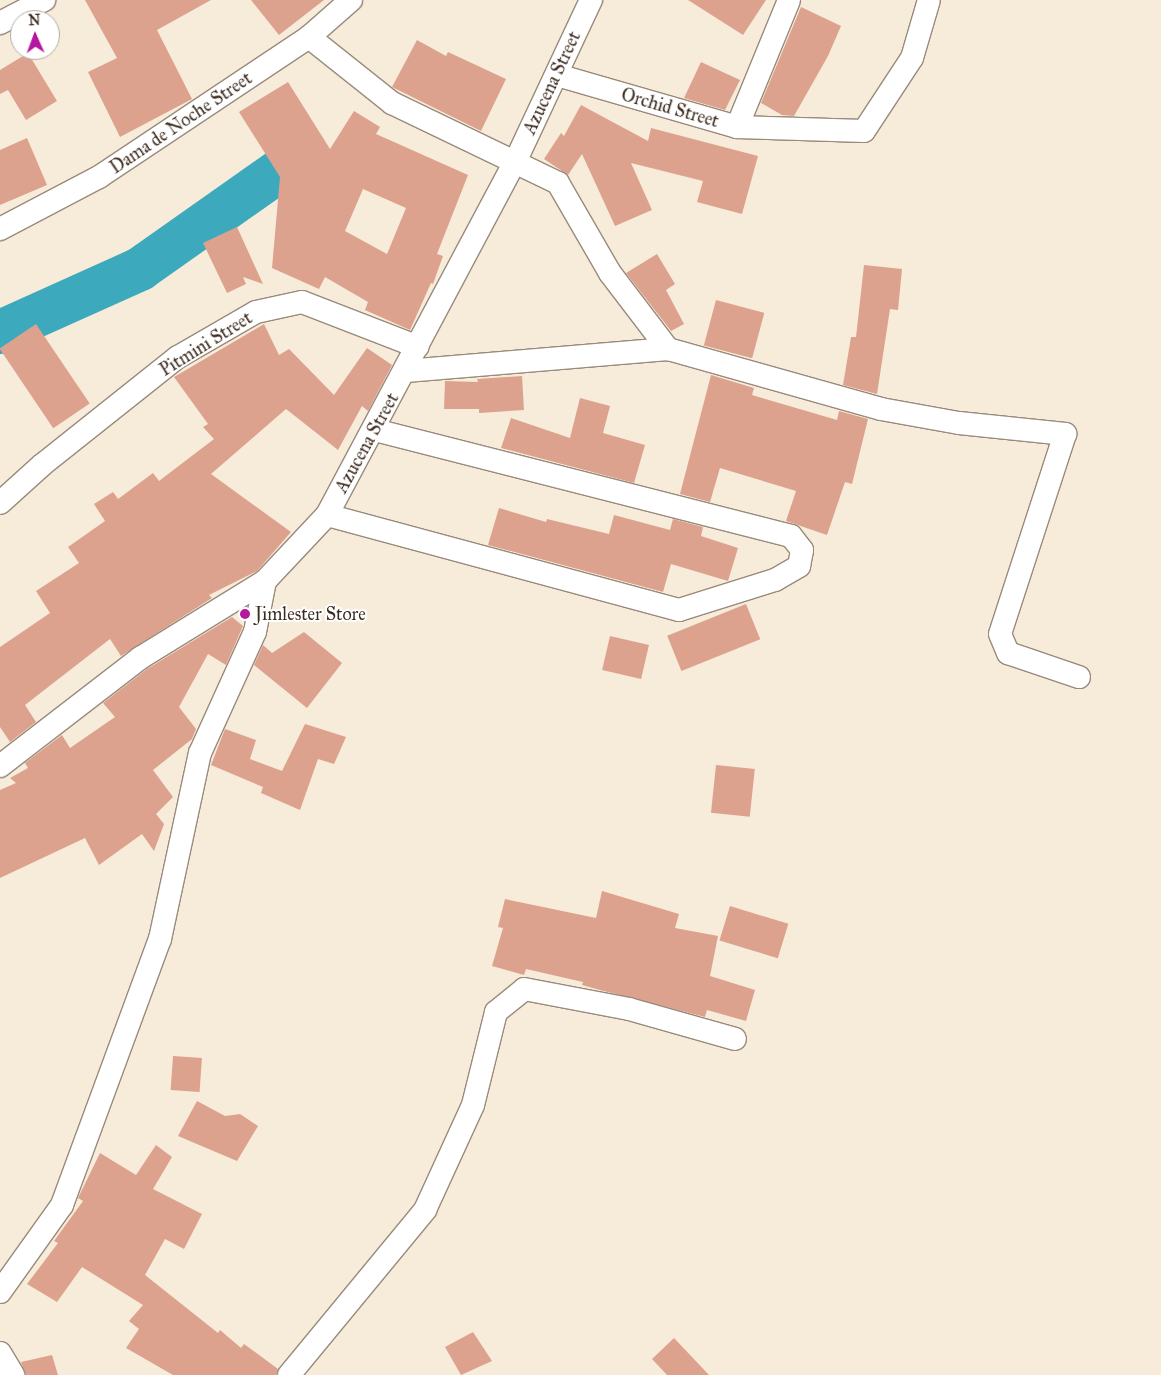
<!DOCTYPE html>
<html>
<head>
<meta charset="utf-8">
<style>
  body { margin:0 }
  #map { position:relative; width:1161px; height:1375px; overflow:hidden; background:#f7ebd9; font-family:"IM FELL Great Primer",serif }
  div>[style] { position:absolute }
  .river>* { height:44px; margin:-22px; padding:0 22px; transform-origin:22px; border-radius:22px; background:#3da9bc }
  .building>* { inset:0; background:#dda28e; transform-origin:0 0 }
  .roads { filter:drop-shadow(1px 0 #998a7c) drop-shadow(-1px 0 #998a7c) drop-shadow(0 1px #998a7c) drop-shadow(0 -1px #998a7c) }
  .minor>* { height:22px; margin:-11px; padding:0 11px; transform-origin:11px; border-radius:11px; background:#fff }
  .dots>* { width:14px; height:14px; translate:-50% -50%; box-sizing:border-box; border:2px solid #fff; border-radius:50% }
  span { translate:-50% -50%; white-space:nowrap; text-align:center; line-height:1.15; -webkit-text-stroke:4px #fff; paint-order:stroke }
  .street-label { font-size:18px; color:#3b2a1e }
  .poi-label { font-size:18px; color:#3b2a1e }
  .left { translate:0 -50%; text-align:left }
  .north { position:absolute; left:10px; top:10px; width:50px; height:50px; box-sizing:border-box; background:#fff; border:1px solid #b1aaa5; border-radius:50%; rotate:358deg; font-size:14px; font-weight:700; line-height:20px; text-align:center; color:#3b2a1e }
  .north::after { content:''; display:block; margin:auto; width:18px; height:22px; background:#b5179e; clip-path:polygon(50% 0,100% 100%,50% 72%,0 100%) }
</style>
</head>
<body>
<div id="map">
  <div class="river">
    <div style="left:0;top:332px;width:154px;rotate:-24.2deg"></div>
    <div style="left:140px;top:269px;width:174px;rotate:-35.2deg"></div>
  </div>
  <div class="building">
    <div style="clip-path:polygon(85px 0,211px 0,157px 30px,192px 99px,120px 137px,88px 72px,117px 58px)"></div>
    <div style="clip-path:polygon(251px 0,324px 0,279px 35px)"></div>
    <div style="clip-path:polygon(688px 0,766px 0,743px 35px)"></div>
    <div style="clip-path:polygon(801px 7px,841px 26px,828px 56px,794px 116px,782px 115px,761px 103px)"></div>
    <div style="clip-path:polygon(417px 40px,446px 56px,448px 52px,506px 79px,481px 131px,392px 87px)"></div>
    <div style="clip-path:polygon(28px 53px,57px 101px,26px 120px,8px 90px,0 94px,0 70px)"></div>
    <div style="clip-path:polygon(701px 62px,740px 80px,725px 110px,684px 98px)"></div>
    <div style="clip-path:polygon(evenodd,288px 82px,330px 149px,354px 111px,380px 127px,376px 134px,468px 175px,437px 254px,443px 256px,433px 284px,431px 283px,410px 330px,365px 310px,368px 302px,325px 277px,319px 289px,272px 268px,280px 177px,239px 112px,288px 82px,363px 189px,406px 208px,387px 254px,345px 231px,363px 189px)"></div>
    <div style="clip-path:polygon(581px 105px,648px 141px,651px 128px,758px 156px,742px 214px,697px 202px,703px 181px,631px 163px,652px 210px,615px 226px,582px 154px,568px 175px,544px 159px,561px 133px,564px 136px)"></div>
    <div style="clip-path:polygon(27px 138px,47px 185px,0 205px,0 150px)"></div>
    <div style="clip-path:polygon(237px 227px,263px 284px,243px 277px,246px 284px,227px 293px,203px 243px)"></div>
    <div style="clip-path:polygon(657px 254px,675px 284px,666px 290px,684px 324px,671px 331px,626px 273px)"></div>
    <div style="clip-path:polygon(864px 265px,902px 269px,898px 310px,890px 309px,877px 394px,843px 385px,851px 337px,856px 337px)"></div>
    <div style="left:716px;top:300px;width:50px;height:47px;rotate:15deg"></div>
    <div style="left:36px;top:324px;width:96px;height:44px;rotate:56deg"></div>
    <div style="clip-path:polygon(264px 324px,279px 355px,289px 349px,334px 395px,367px 348px,392px 365px,368px 411px,362px 406px,338px 450px,286px 409px,211px 474px,291px 532px,257px 571px,209px 595px,212px 598px,121px 656px,110px 639px,25px 705px,36px 722px,10px 742px,0 727px,0 647px,50px 613px,36px 591px,79px 563px,68px 547px,105px 521px,94px 504px,113px 492px,118px 499px,153px 473px,159px 481px,214px 439px,203px 427px,208px 424px,174px 377px)"></div>
    <div style="clip-path:polygon(711px 375px,754px 388px,752px 395px,837px 420px,839px 411px,868px 419px,852px 484px,845px 482px,827px 535px,786px 521px,796px 491px,720px 468px,710px 502px,680px 494px)"></div>
    <div style="clip-path:polygon(522px 376px,524px 410px,479px 413px,479px 409px,444px 409px,445px 381px,478px 382px,477px 379px)"></div>
    <div style="clip-path:polygon(580px 398px,610px 406px,603px 433px,645px 445px,634px 483px,501px 448px,511px 418px,570px 438px)"></div>
    <div style="clip-path:polygon(499px 508px,546px 522px,547px 519px,609px 534px,614px 515px,670px 530px,673px 519px,703px 527px,701px 536px,738px 548px,728px 581px,671px 564px,663px 592px,488px 545px)"></div>
    <div style="left:746px;top:604px;width:38px;height:85px;rotate:68deg"></div>
    <div style="clip-path:polygon(232px 617px,243px 626px,226px 665px,208px 654px,179px 707px,196px 729px,192px 739px,153px 770px,173px 797px,156px 814px,164px 824px,154px 851px,142px 834px,99px 865px,85px 838px,0 878px,0 790px,16px 783px,10px 778px,28px 768px,25px 763px,62px 735px,70px 748px,115px 717px,103px 703px,147px 669px)"></div>
    <div style="clip-path:polygon(304px 632px,342px 663px,307px 708px,254px 665px,263px 645px,272px 653px)"></div>
    <div style="left:610px;top:636px;width:40px;height:35px;rotate:13deg"></div>
    <div style="clip-path:polygon(305px 724px,346px 737px,334px 764px,318px 759px,300px 810px,261px 793px,263px 787px,211px 765px,225px 729px,256px 740px,250px 759px,282px 771px)"></div>
    <div style="left:716px;top:765px;width:39px;height:48px;rotate:6deg"></div>
    <div style="clip-path:polygon(602px 891px,679px 914px,675px 928px,718px 936px,710px 976px,755px 990px,746px 1021px,707px 1010px,705px 1017px,600px 990px,582px 985px,583px 982px,526px 969px,524px 975px,492px 966px,503px 928px,498px 927px,505px 899px,596px 918px)"></div>
    <div style="left:730px;top:906px;width:61px;height:36px;rotate:17deg"></div>
    <div style="left:173px;top:1056px;width:29px;height:34px;rotate:4deg"></div>
    <div style="clip-path:polygon(197px 1101px,225px 1116px,240px 1114px,258px 1126px,237px 1161px,178px 1136px)"></div>
    <div style="clip-path:polygon(156px 1145px,172px 1157px,153px 1189px,202px 1214px,184px 1249px,165px 1239px,145px 1275px,218px 1333px,220px 1330px,241px 1348px,244px 1344px,278px 1369px,276px 1375px,173px 1375px,126px 1348px,139px 1329px,129px 1321px,143px 1305px,82px 1267px,57px 1302px,27px 1284px,58px 1243px,54px 1241px,83px 1201px,78px 1198px,100px 1153px,136px 1175px)"></div>
    <div style="clip-path:polygon(473px 1332px,492px 1361px,461px 1375px,445px 1347px)"></div>
    <div style="clip-path:polygon(674px 1338px,709px 1375px,667px 1375px,652px 1359px)"></div>
    <div style="clip-path:polygon(52px 1355px,58px 1375px,26px 1375px,21px 1362px)"></div>
  </div>
  <div class="roads">
    <div class="minor">
      <div style="left:0;top:23px;width:50px;rotate:-27.6deg"></div>
      <div style="left:309px;top:37px;width:106px;rotate:38.5deg"></div>
      <div style="left:392px;top:103px;width:184px;rotate:25.7deg"></div>
      <div style="left:558px;top:183px;width:104px;rotate:60deg"></div>
      <div style="left:610px;top:273px;width:96px;rotate:52.7deg"></div>
      <div style="left:557px;top:75px;width:187px;rotate:16.1deg"></div>
      <div style="left:737px;top:127px;width:137px;rotate:-67.7deg"></div>
      <div style="left:737px;top:127px;width:127px;rotate:1.8deg"></div>
      <div style="left:864px;top:131px;width:87px;rotate:-56.7deg"></div>
      <div style="left:912px;top:58px;width:60px;rotate:-73.7deg"></div>
      <div style="left:0;top:229px;width:112px;rotate:-27.7deg"></div>
      <div style="left:99px;top:177px;width:252px;rotate:-33.7deg"></div>
      <div style="left:309px;top:37px;width:56px;rotate:-41.4deg"></div>
      <div style="left:406px;top:371px;width:263px;rotate:-4.8deg"></div>
      <div style="left:668px;top:349px;width:221px;rotate:15.7deg"></div>
      <div style="left:881px;top:409px;width:79px;rotate:10.2deg"></div>
      <div style="left:959px;top:423px;width:107px;rotate:5.9deg"></div>
      <div style="left:1065px;top:434px;width:210px;rotate:108deg"></div>
      <div style="left:1000px;top:634px;width:21px;rotate:67deg"></div>
      <div style="left:1008px;top:653px;width:75px;rotate:18.7deg"></div>
      <div style="left:0;top:503px;width:57px;rotate:-42.1deg"></div>
      <div style="left:42px;top:465px;width:174px;rotate:-38.5deg"></div>
      <div style="left:178px;top:357px;width:90px;rotate:-30deg"></div>
      <div style="left:256px;top:312px;width:47px;rotate:-12.3deg"></div>
      <div style="left:302px;top:302px;width:124px;rotate:21.2deg"></div>
      <div style="left:327px;top:515px;width:365px;rotate:15.1deg"></div>
      <div style="left:679px;top:610px;width:101px;rotate:-17.4deg"></div>
      <div style="left:775px;top:580px;width:28px;rotate:-30deg"></div>
      <div style="left:799px;top:566px;width:16px;rotate:-79deg"></div>
      <div style="left:802px;top:550px;width:18px;rotate:-128deg"></div>
      <div style="left:791px;top:536px;width:429px;rotate:-165.7deg"></div>
      <div style="left:0;top:766px;width:177px;rotate:-37.6deg"></div>
      <div style="left:140px;top:658px;width:147px;rotate:-31.6deg"></div>
      <div style="left:265px;top:581px;width:91px;rotate:-46.8deg"></div>
      <div style="left:327px;top:515px;width:402px;rotate:-62deg"></div>
      <div style="left:516px;top:160px;width:177px;rotate:-64.9deg"></div>
      <div style="left:0;top:1292px;width:107px;rotate:-54.5deg"></div>
      <div style="left:62px;top:1205px;width:283px;rotate:-69.8deg"></div>
      <div style="left:160px;top:939px;width:190px;rotate:-77.9deg"></div>
      <div style="left:200px;top:753px;width:133px;rotate:-65.6deg"></div>
      <div style="left:255px;top:632px;width:52px;rotate:-78.9deg"></div>
      <div style="left:0;top:1353px;width:26px;rotate:59deg"></div>
      <div style="left:289px;top:1375px;width:214px;rotate:-50.5deg"></div>
      <div style="left:425px;top:1210px;width:115px;rotate:-65.4deg"></div>
      <div style="left:473px;top:1105px;width:96px;rotate:-76.1deg"></div>
      <div style="left:496px;top:1012px;width:36px;rotate:-39deg"></div>
      <div style="left:524px;top:989px;width:107px;rotate:10.8deg"></div>
      <div style="left:629px;top:1009px;width:110px;rotate:15.8deg"></div>
    </div>
  </div>
  <div class="dots">
    <div style="left:245px;top:614px;background:#b5179e"></div>
  </div>
  <div class="street-label">
    <span style="left:552px;top:83px;rotate:-65deg">Azucena Street</span>
    <span style="left:670px;top:108px;rotate:16deg">Orchid Street</span>
    <span style="left:181px;top:123px;rotate:-34deg">Dama de Noche Street</span>
    <span style="left:206px;top:344px;rotate:-32deg">Pitmini Street</span>
    <span style="left:367px;top:443px;rotate:-61deg">Azucena Street</span>
  </div>
  <div class="poi-label">
    <span class="left" style="left:255px;top:614px">Jimlester Store</span>
  </div>
  <div class="north">N</div>
</div>
</body>
</html>
